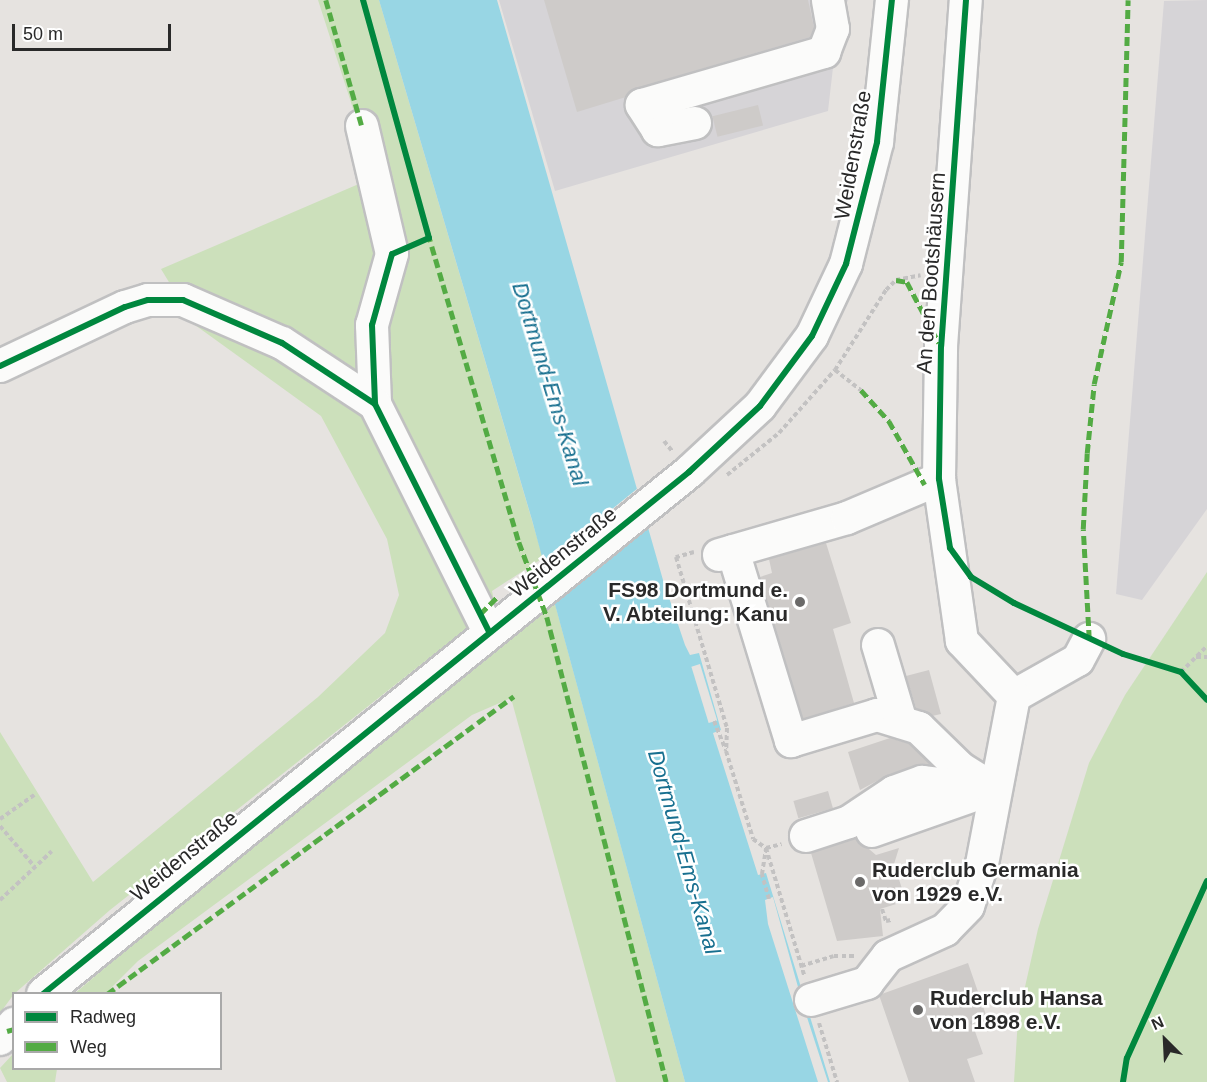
<!DOCTYPE html>
<html>
<head>
<meta charset="utf-8">
<style>
  body { margin:0 }
  #map { position:relative; width:1207px; height:1082px; overflow:hidden; background:#e6e3e0; font-family:Arial,sans-serif }
  div>[style] { position:absolute }
  .industrial>* { inset:0; background:#d6d4d7 }
  .green>* { inset:0; background:#cce0bb }
  .water>* { inset:0; background:#98d6e4 }
  .pier>* { inset:0; background:#e6e3e0; transform-origin:0 0 }
  .building>* { inset:0; background:#cecbc9; transform-origin:0 0 }
  .path>* { height:4px; margin-top:-2px; transform-origin:0; background:repeating-linear-gradient(90deg,#c3c2c2 0 4.5px,transparent 0 7.5px) }
  .roads { filter:drop-shadow(2px 0 #c0c0c1) drop-shadow(-2px 0 #c0c0c1) drop-shadow(0 2px #c0c0c1) drop-shadow(0 -2px #c0c0c1) }
  .minor>* { height:32px; margin:-16px; padding:0 16px; transform-origin:16px; border-radius:16px; background:#fbfbfa }
  .quiet>* { height:4.5px; margin-top:-2.25px; transform-origin:0; background:repeating-linear-gradient(90deg,#53ab44 0 9px,transparent 0 13.5px) }
  .cycleway>* { height:6px; margin:-3px; padding:0 3px; transform-origin:3px; border-radius:3px; background:#00873e }
  .dots>* { width:16px; height:16px; translate:-50% -50%; box-sizing:border-box; border:3px solid #fff; border-radius:50% }
  span { translate:-50% -50%; white-space:nowrap; text-align:center; line-height:1.15; -webkit-text-stroke:5px #fff; paint-order:stroke }
  .street-label { font-size:21px; color:#292929 }
  .poi-label { font-size:21px; color:#292929; font-weight:700 }
  .right { translate:-100% -50%; text-align:right }
  .left { translate:0 -50%; text-align:left }
  .water-label { font-size:22px; color:#176f8f; font-style:italic }
  .legend { position:absolute; left:12px; top:992px; width:210px; height:78px; box-sizing:border-box; background:#fff; border:2px solid #a9a9a9; margin:0; padding:8px 10px; list-style:none; font-size:18px; color:#292929 }
  .legend li { display:flex; align-items:center; gap:12px; height:30px }
  .legend b { width:30px; border:2px solid #a9a9a9 }
  .north { position:absolute; left:1135px; top:1010px; width:60px; height:60px; -webkit-text-stroke:4px #fff; paint-order:stroke; rotate:336deg; font-size:16px; font-weight:700; line-height:24px; text-align:center; color:#292929 }
  .north::after { content:''; display:block; margin:auto; width:21px; height:27px; background:#292929; clip-path:polygon(50% 0,100% 100%,50% 72%,0 100%) }
  .scale { position:absolute; left:12px; top:24px; width:159px; height:27px; box-sizing:border-box; border:3px solid #292929; border-top:0; padding-left:8px; font-size:18px; line-height:21px; white-space:nowrap; color:#292929; -webkit-text-stroke:4px #fff; paint-order:stroke }
</style>
</head>
<body>
<div id="map">
  <div class="industrial">
    <div style="clip-path:polygon(499px 0,848px 0,838px 24px,828px 111px,555px 191px)"></div>
    <div style="clip-path:polygon(1207px 0,1207px 509px,1142px 600px,1116px 594px,1164px 1px)"></div>
  </div>
  <div class="green">
    <div style="clip-path:polygon(318px 0,379px 0,543px 558px,492px 591px,495px 606px,110px 910px,14px 994px,0 1013px,0 732px,93px 882px,318px 697px,385px 633px,399px 595px,387px 539px,321px 416px,195px 325px,161px 269px,375px 177px)"></div>
    <div style="clip-path:polygon(1207px 572px,1207px 1082px,1014px 1082px,1018px 1018px,1038px 929px,1089px 763px,1125px 695px)"></div>
    <div style="clip-path:polygon(555px 604px,685px 1082px,616px 1082px,511px 698px,472px 715px,138px 961px,106px 993px,74px 994px,260px 836px)"></div>
    <div style="clip-path:polygon(13px 1054px,14px 1068px,57px 1069px,55px 1082px,7px 1082px,0 1068px)"></div>
  </div>
  <div class="water">
    <div style="clip-path:polygon(379px 0,497px 0,663px 580px,685px 645px,690px 655px,699px 653px,721px 730px,713px 733px,758px 875px,766px 873px,830px 1082px,685px 1082px,532px 520px)"></div>
  </div>
  <div class="pier">
    <div style="clip-path:polygon(638px 488px,650px 527px,552px 605px,542px 566px)"></div>
    <div style="left:700px;top:664px;width:59px;height:9px;rotate:73deg"></div>
    <div style="clip-path:polygon(773px 897px,803px 1005px,828px 1082px,818px 1082px,768px 924px,765px 900px)"></div>
  </div>
  <div class="building">
    <div style="clip-path:polygon(544px 0,808px 0,814px 27px,810px 37px,637px 88px,626px 97px,577px 112px)"></div>
    <div style="left:758px;top:105px;width:21px;height:47px;rotate:76deg"></div>
    <div style="clip-path:polygon(826px 543px,851px 623px,833px 629px,854px 703px,803px 719px,760px 577px,772px 573px,769px 559px)"></div>
    <div style="clip-path:polygon(929px 670px,941px 714px,932px 716px,916px 708px,906px 676px)"></div>
    <div style="clip-path:polygon(890px 738px,910px 744px,930px 764px,888px 775px,860px 790px,848px 752px)"></div>
    <div style="left:828px;top:791px;width:18px;height:36px;rotate:74deg"></div>
    <div style="clip-path:polygon(856px 838px,876px 855px,899px 848px,894px 864px,906px 901px,880px 909px,883px 936px,837px 941px,811px 853px)"></div>
    <div style="clip-path:polygon(968px 963px,986px 1015px,971px 1020px,983px 1054px,967px 1059px,975px 1082px,909px 1082px,879px 995px)"></div>
  </div>
  <div class="path">
    <div style="left:835px;top:370px;width:33px;rotate:38deg"></div>
    <div style="left:664px;top:441px;width:14px;rotate:51deg"></div>
    <div style="left:727px;top:475px;width:67px;rotate:-38.9deg"></div>
    <div style="left:779px;top:433px;width:84px;rotate:-48.4deg"></div>
    <div style="left:835px;top:370px;width:95px;rotate:-57.5deg"></div>
    <div style="left:886px;top:290px;width:14px;rotate:-45deg"></div>
    <div style="left:896px;top:280px;width:25px;rotate:-11deg"></div>
    <div style="left:694px;top:552px;width:19px;rotate:164deg"></div>
    <div style="left:676px;top:557px;width:178px;rotate:73.4deg"></div>
    <div style="left:727px;top:728px;width:23px;rotate:92deg"></div>
    <div style="left:726px;top:751px;width:92px;rotate:72.9deg"></div>
    <div style="left:753px;top:839px;width:16px;rotate:35deg"></div>
    <div style="left:766px;top:848px;width:133px;rotate:73.3deg"></div>
    <div style="left:1196px;top:657px;width:11px"></div>
    <div style="left:1181px;top:672px;width:37px;rotate:-45deg"></div>
    <div style="left:714px;top:721px;width:31px;rotate:68deg"></div>
    <div style="left:0;top:819px;width:42px;rotate:-35.2deg"></div>
    <div style="left:0;top:826px;width:52px;rotate:49.6deg"></div>
    <div style="left:769px;top:899px;width:26px;rotate:-106deg"></div>
    <div style="left:762px;top:874px;width:26px;rotate:-81deg"></div>
    <div style="left:766px;top:848px;width:16px;rotate:-14deg"></div>
    <div style="left:0;top:900px;width:71px;rotate:-43.3deg"></div>
    <div style="left:882px;top:909px;width:13px;rotate:72deg"></div>
    <div style="left:886px;top:921px;width:5px;rotate:-11deg"></div>
    <div style="left:801px;top:966px;width:34px;rotate:-17deg"></div>
    <div style="left:834px;top:956px;width:23px"></div>
    <div style="left:819px;top:1023px;width:62px;rotate:73deg"></div>
    <div style="left:956px;top:1028px;width:30px;rotate:-20deg"></div>
    <div style="left:984px;top:1018px;width:9px;rotate:131deg"></div>
  </div>
  <div class="roads">
    <div class="minor">
      <div style="left:695px;top:123px;width:38px;rotate:169deg"></div>
      <div style="left:658px;top:130px;width:30px;rotate:-123deg"></div>
      <div style="left:642px;top:105px;width:190px;rotate:-16.2deg"></div>
      <div style="left:824px;top:52px;width:25px;rotate:-69deg"></div>
      <div style="left:833px;top:29px;width:29px;rotate:-100deg"></div>
      <div style="left:362px;top:126px;width:131px;rotate:76.8deg"></div>
      <div style="left:392px;top:254px;width:74px;rotate:105.7deg"></div>
      <div style="left:372px;top:325px;width:79px;rotate:87.8deg"></div>
      <div style="left:375px;top:404px;width:255px;rotate:63.4deg"></div>
      <div style="left:0;top:366px;width:138px;rotate:-25.3deg"></div>
      <div style="left:125px;top:307px;width:24px;rotate:-17deg"></div>
      <div style="left:148px;top:300px;width:35px"></div>
      <div style="left:183px;top:300px;width:108px;rotate:23.5deg"></div>
      <div style="left:282px;top:343px;width:111px;rotate:33.3deg"></div>
      <div style="left:733px;top:551px;width:199px;rotate:73deg"></div>
      <div style="left:791px;top:741px;width:90px;rotate:-16.8deg"></div>
      <div style="left:877px;top:715px;width:44px;rotate:17.2deg"></div>
      <div style="left:919px;top:728px;width:57px;rotate:44.3deg"></div>
      <div style="left:960px;top:768px;width:41px;rotate:32.2deg"></div>
      <div style="left:719px;top:555px;width:133px;rotate:-16.1deg"></div>
      <div style="left:847px;top:518px;width:100px;rotate:-23deg"></div>
      <div style="left:878px;top:645px;width:80px;rotate:73.4deg"></div>
      <div style="left:1014px;top:696px;width:73px;rotate:-29.4deg"></div>
      <div style="left:1078px;top:660px;width:24px;rotate:-62deg"></div>
      <div style="left:872px;top:831px;width:111px;rotate:-19.4deg"></div>
      <div style="left:806px;top:836px;width:45px;rotate:-18deg"></div>
      <div style="left:849px;top:822px;width:54px;rotate:-33.7deg"></div>
      <div style="left:894px;top:792px;width:30px;rotate:-20deg"></div>
      <div style="left:922px;top:782px;width:68px;rotate:6.7deg"></div>
      <div style="left:43px;top:994px;width:831px;rotate:-38.94deg"></div>
      <div style="left:689px;top:472px;width:97px;rotate:-42.9deg"></div>
      <div style="left:760px;top:406px;width:87px;rotate:-53.4deg"></div>
      <div style="left:812px;top:336px;width:80px;rotate:-64.7deg"></div>
      <div style="left:846px;top:264px;width:126px;rotate:-75.7deg"></div>
      <div style="left:877px;top:142px;width:143px;rotate:-84deg"></div>
      <div style="left:811px;top:1000px;width:59px;rotate:-16.9deg"></div>
      <div style="left:867px;top:983px;width:34px;rotate:-52deg"></div>
      <div style="left:888px;top:956px;width:63px;rotate:-24.5deg"></div>
      <div style="left:945px;top:930px;width:33px;rotate:-46deg"></div>
      <div style="left:968px;top:906px;width:44px;rotate:-71.6deg"></div>
      <div style="left:982px;top:864px;width:171px;rotate:-79.2deg"></div>
      <div style="left:1014px;top:696px;width:76px;rotate:-133.4deg"></div>
      <div style="left:962px;top:641px;width:164px;rotate:-98.1deg"></div>
      <div style="left:939px;top:479px;width:133px;rotate:-89.1deg"></div>
      <div style="left:941px;top:346px;width:347px;rotate:-85.9deg"></div>
      <div style="left:0;top:1039px;width:21px;rotate:-47deg"></div>
    </div>
  </div>
  <div class="quiet">
    <div style="left:326px;top:0;width:131px;rotate:74.1deg"></div>
    <div style="left:428px;top:233px;width:322px;rotate:73.6deg"></div>
    <div style="left:519px;top:542px;width:80px;rotate:69.5deg"></div>
    <div style="left:547px;top:617px;width:480px;rotate:75.6deg"></div>
    <div style="left:896px;top:280px;width:11px;rotate:10deg"></div>
    <div style="left:907px;top:282px;width:69px;rotate:62.3deg"></div>
    <div style="left:861px;top:390px;width:42px;rotate:47.9deg"></div>
    <div style="left:889px;top:421px;width:73px;rotate:60.6deg"></div>
    <div style="left:480px;top:614px;width:23px;rotate:-45deg"></div>
    <div style="left:1089px;top:639px;width:110px;rotate:-93.1deg"></div>
    <div style="left:1083px;top:529px;width:76px;rotate:-87deg"></div>
    <div style="left:1087px;top:453px;width:69px;rotate:-84.2deg"></div>
    <div style="left:1094px;top:384px;width:125px;rotate:-77.5deg"></div>
    <div style="left:1121px;top:262px;width:262px;rotate:-88.5deg"></div>
    <div style="left:107px;top:994px;width:504px;rotate:-36.21deg"></div>
    <div style="left:7px;top:1031px;width:7px;rotate:-16deg"></div>
  </div>
  <div class="cycleway">
    <div style="left:363px;top:0;width:247px;rotate:74.5deg"></div>
    <div style="left:429px;top:238px;width:40px;rotate:156.6deg"></div>
    <div style="left:392px;top:254px;width:74px;rotate:105.7deg"></div>
    <div style="left:372px;top:325px;width:79px;rotate:87.8deg"></div>
    <div style="left:375px;top:404px;width:255px;rotate:63.4deg"></div>
    <div style="left:966px;top:0;width:347px;rotate:94.1deg"></div>
    <div style="left:941px;top:346px;width:133px;rotate:90.9deg"></div>
    <div style="left:939px;top:479px;width:70px;rotate:80.9deg"></div>
    <div style="left:950px;top:548px;width:36px;rotate:54deg"></div>
    <div style="left:971px;top:577px;width:50px;rotate:31.2deg"></div>
    <div style="left:1014px;top:603px;width:120px;rotate:25.1deg"></div>
    <div style="left:1123px;top:654px;width:61px;rotate:17.2deg"></div>
    <div style="left:1181px;top:672px;width:38px;rotate:47deg"></div>
    <div style="left:0;top:366px;width:138px;rotate:-25.3deg"></div>
    <div style="left:125px;top:307px;width:24px;rotate:-17deg"></div>
    <div style="left:148px;top:300px;width:35px"></div>
    <div style="left:183px;top:300px;width:108px;rotate:23.5deg"></div>
    <div style="left:282px;top:343px;width:111px;rotate:33.3deg"></div>
    <div style="left:43px;top:994px;width:831px;rotate:-38.94deg"></div>
    <div style="left:689px;top:472px;width:97px;rotate:-42.9deg"></div>
    <div style="left:760px;top:406px;width:87px;rotate:-53.4deg"></div>
    <div style="left:812px;top:336px;width:80px;rotate:-64.7deg"></div>
    <div style="left:846px;top:264px;width:126px;rotate:-75.7deg"></div>
    <div style="left:877px;top:142px;width:143px;rotate:-84deg"></div>
    <div style="left:1123px;top:1082px;width:24px;rotate:-81deg"></div>
    <div style="left:1127px;top:1058px;width:194px;rotate:-65.7deg"></div>
  </div>
  <div class="dots">
    <div style="left:800px;top:602px;background:#6b6a69"></div>
    <div style="left:860px;top:882px;background:#6b6a69"></div>
    <div style="left:918px;top:1010px;background:#6b6a69"></div>
  </div>
  <div class="street-label">
    <span style="left:853px;top:155px;rotate:-80deg">Weidenstraße</span>
    <span style="left:931px;top:273px;rotate:-86deg">An den Bootshäusern</span>
    <span style="left:563px;top:552px;rotate:-39deg">Weidenstraße</span>
    <span style="left:184px;top:856px;rotate:-39deg">Weidenstraße</span>
  </div>
  <div class="poi-label">
    <span class="right" style="left:788px;top:602px">FS98 Dortmund e.<br>V. Abteilung: Kanu</span>
    <span class="left" style="left:872px;top:882px">Ruderclub Germania<br>von 1929 e.V.</span>
    <span class="left" style="left:930px;top:1010px">Ruderclub Hansa<br>von 1898 e.V.</span>
  </div>
  <div class="water-label">
    <span style="left:550px;top:384px;rotate:73deg">Dortmund-Ems-Kanal</span>
    <span style="left:684px;top:852px;rotate:74deg">Dortmund-Ems-Kanal</span>
  </div>
  <ul class="legend">
  <li><b style="height:8px;background:#00873e"></b>Radweg</li>
  <li><b style="height:8px;background:#53ab44"></b>Weg</li>
  </ul>
  <div class="north">N</div>
  <div class="scale">50 m</div>
</div>
</body>
</html>
